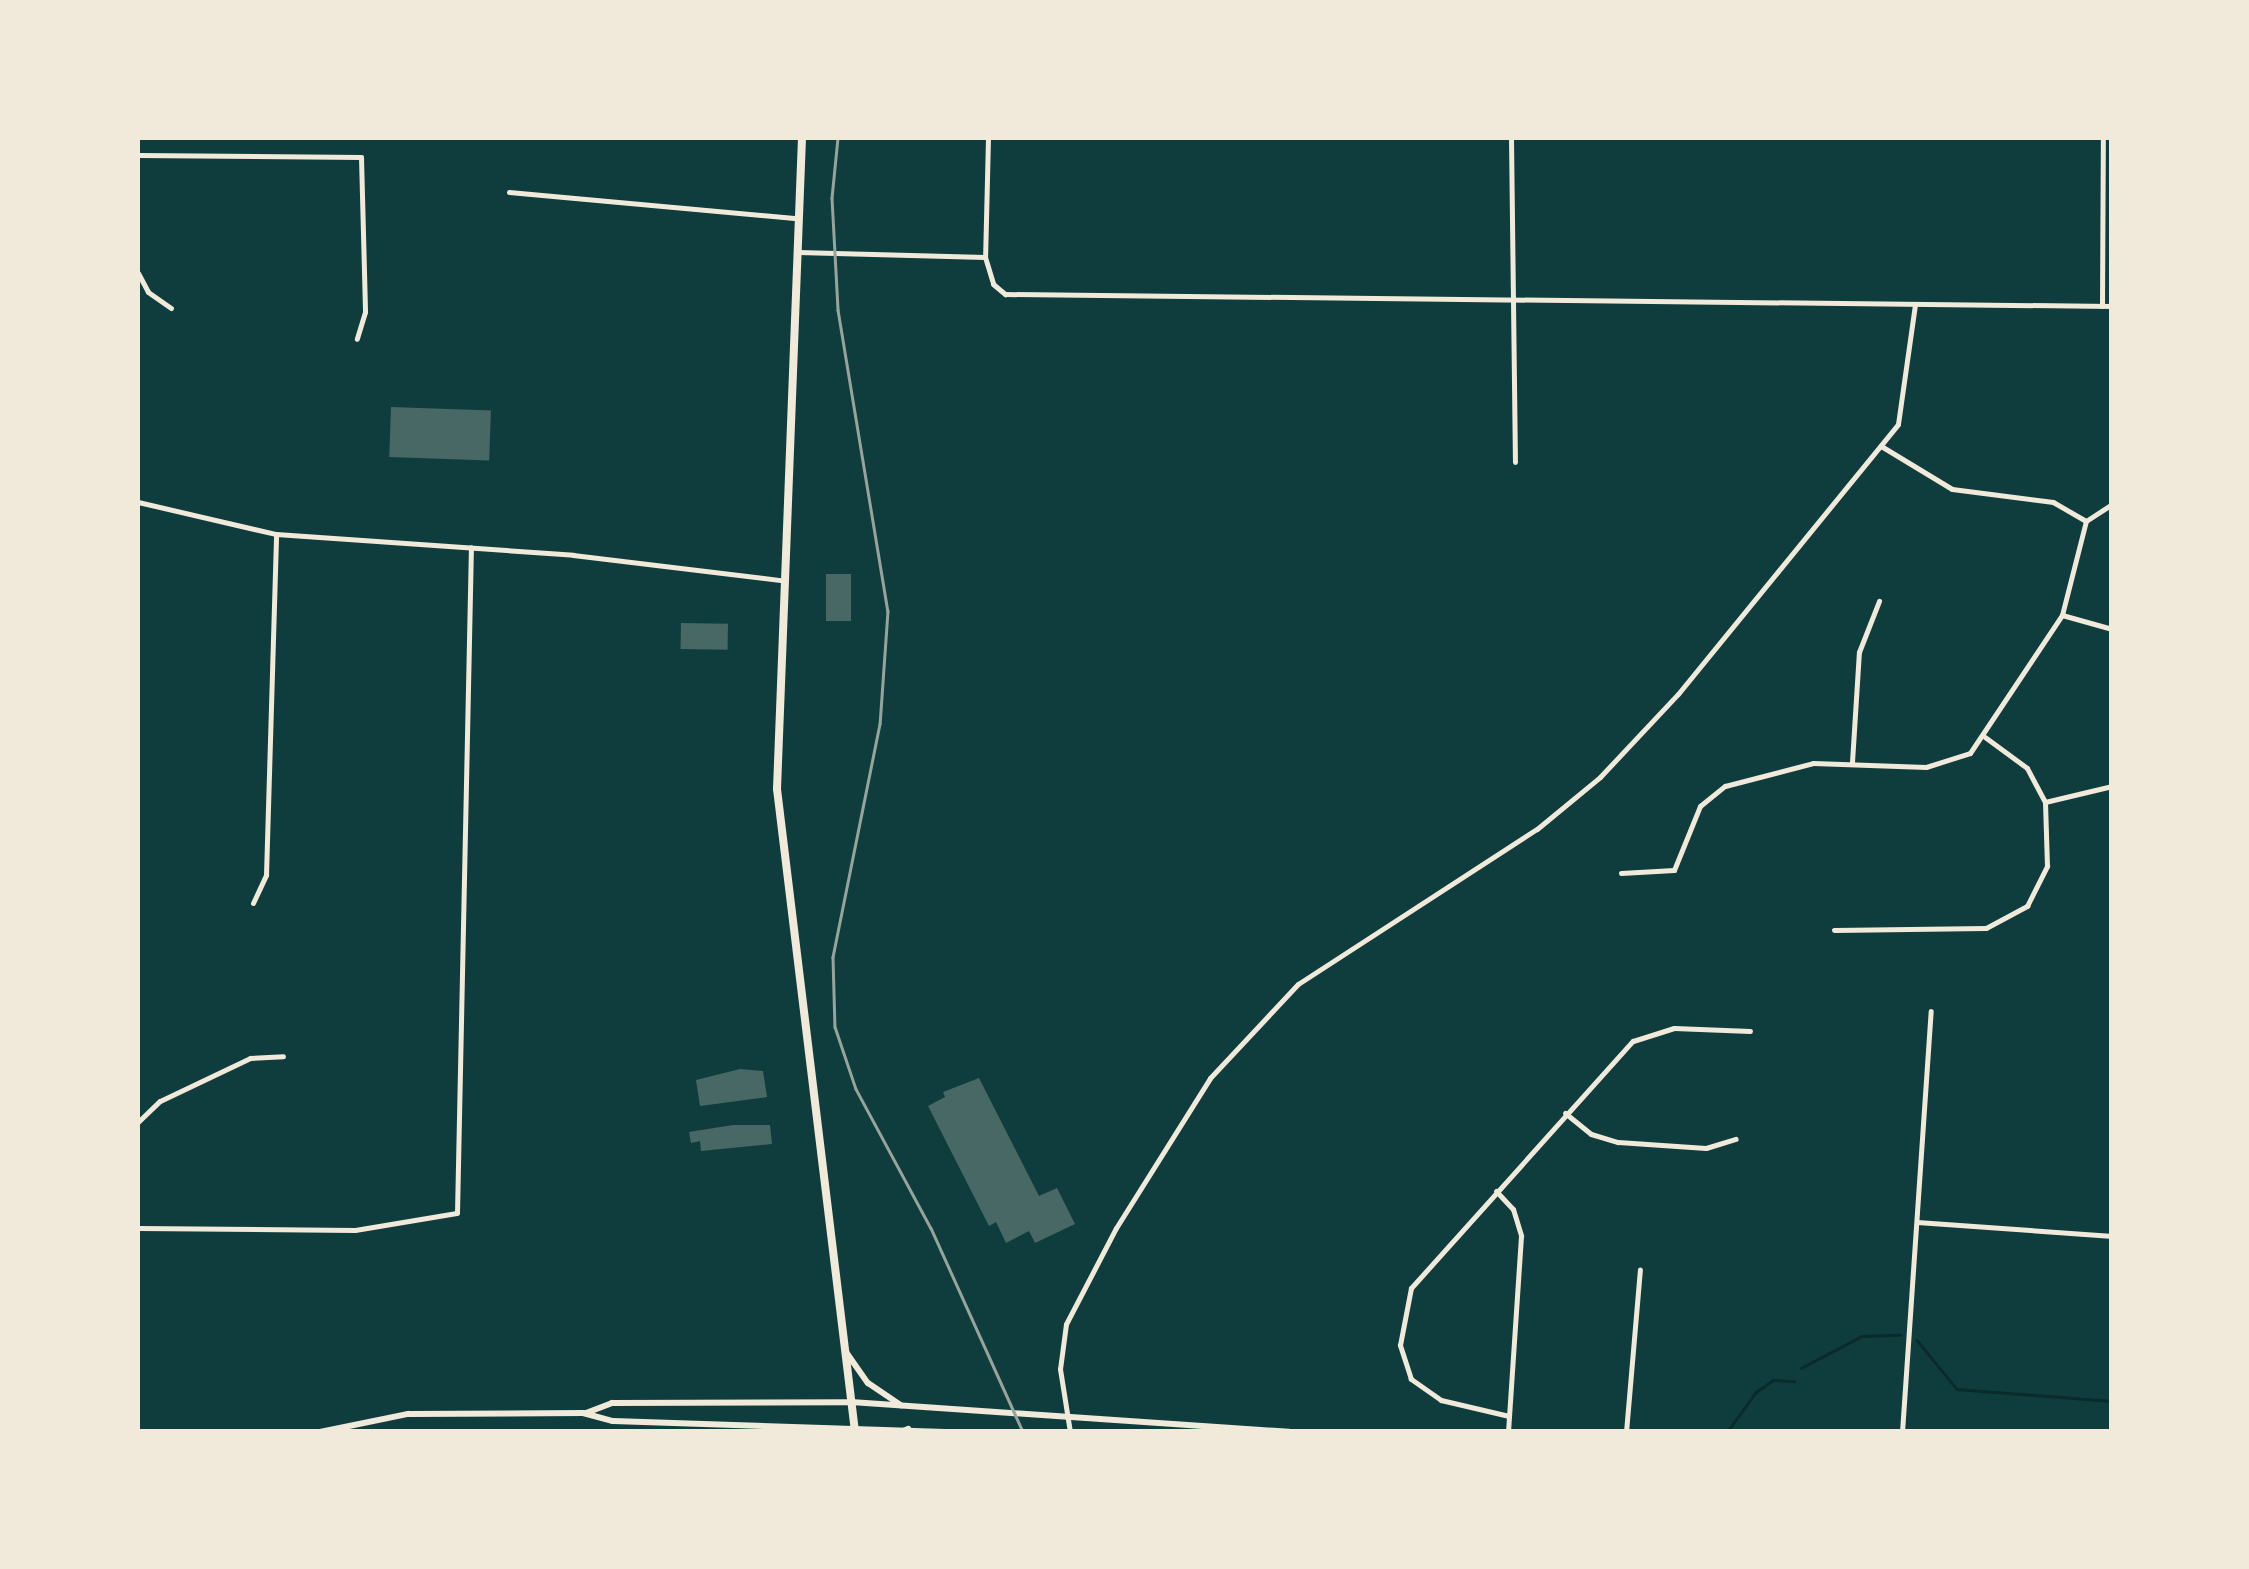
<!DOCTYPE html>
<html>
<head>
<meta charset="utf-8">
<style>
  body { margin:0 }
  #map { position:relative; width:2249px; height:1569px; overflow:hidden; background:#0f3d3e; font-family:"Varela Round",sans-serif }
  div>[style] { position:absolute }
  .stream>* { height:2.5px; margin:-1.25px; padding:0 1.25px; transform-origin:1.25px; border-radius:1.25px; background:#0a2a2b }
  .building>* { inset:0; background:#486865; transform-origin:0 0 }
  .minor>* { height:5px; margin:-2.5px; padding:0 2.5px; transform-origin:2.5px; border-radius:2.5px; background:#f1e9da }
  .tertiary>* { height:6px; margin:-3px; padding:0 3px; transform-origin:3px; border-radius:3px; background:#f1e9da }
  .secondary>* { height:6px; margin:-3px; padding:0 3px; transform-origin:3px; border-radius:3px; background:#f1e9da }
  .primary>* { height:8px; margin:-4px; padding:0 4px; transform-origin:4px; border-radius:4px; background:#f1e9da }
  .rail>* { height:2.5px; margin:-1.25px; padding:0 1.25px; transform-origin:1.25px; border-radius:1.25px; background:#97a49c }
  span { translate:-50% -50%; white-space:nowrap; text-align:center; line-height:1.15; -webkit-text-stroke:8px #f1e9da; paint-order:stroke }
  .frame { position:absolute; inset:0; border:140px solid #f1e9da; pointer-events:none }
</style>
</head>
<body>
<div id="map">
  <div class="stream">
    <div style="left:1917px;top:1340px;width:63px;rotate:50.8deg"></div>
    <div style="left:1957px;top:1389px;width:155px;rotate:4.4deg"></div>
    <div style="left:1801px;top:1368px;width:69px;rotate:-27.7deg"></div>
    <div style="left:1862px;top:1336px;width:38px;rotate:-2deg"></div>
    <div style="left:1727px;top:1432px;width:49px;rotate:-54.1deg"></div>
    <div style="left:1756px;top:1392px;width:21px;rotate:-35deg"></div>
    <div style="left:1773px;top:1380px;width:21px;rotate:3deg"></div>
  </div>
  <div class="building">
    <div style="left:391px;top:407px;width:100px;height:50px;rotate:2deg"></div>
    <div style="left:826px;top:574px;width:25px;height:47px"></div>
    <div style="left:681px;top:623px;width:47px;height:26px;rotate:1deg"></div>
    <div style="clip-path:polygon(740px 1069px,763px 1071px,767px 1097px,700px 1106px,696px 1080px)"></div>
    <div style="clip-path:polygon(979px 1078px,1039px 1196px,1057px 1188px,1075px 1224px,1035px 1243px,1029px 1231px,1006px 1243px,996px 1222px,989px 1226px,928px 1106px,945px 1097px,943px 1092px)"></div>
    <div style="clip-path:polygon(733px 1125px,770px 1125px,772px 1144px,701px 1151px,700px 1141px,691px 1143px,689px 1132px)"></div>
  </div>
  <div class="minor">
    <div style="left:988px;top:138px;width:119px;rotate:91.4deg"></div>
    <div style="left:985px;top:257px;width:28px;rotate:73deg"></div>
    <div style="left:993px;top:284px;width:16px;rotate:40deg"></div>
    <div style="left:1005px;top:294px;width:1107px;rotate:0.62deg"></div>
    <div style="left:1511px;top:138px;width:324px;rotate:89.3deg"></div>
    <div style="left:138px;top:155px;width:223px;rotate:0.5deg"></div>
    <div style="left:361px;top:157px;width:155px;rotate:88.5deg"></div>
    <div style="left:365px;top:312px;width:28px;rotate:107deg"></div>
    <div style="left:509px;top:192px;width:289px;rotate:5.2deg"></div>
    <div style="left:798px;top:252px;width:187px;rotate:1.5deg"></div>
    <div style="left:138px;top:273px;width:21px;rotate:62deg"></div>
    <div style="left:148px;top:292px;width:28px;rotate:35deg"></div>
    <div style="left:2102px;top:306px;width:168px;rotate:-89.7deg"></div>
    <div style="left:1881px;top:446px;width:83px;rotate:31.2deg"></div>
    <div style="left:1952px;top:489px;width:102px;rotate:7.3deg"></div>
    <div style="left:2053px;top:502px;width:38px;rotate:30deg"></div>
    <div style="left:138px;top:502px;width:142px;rotate:13.1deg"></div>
    <div style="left:276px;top:534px;width:298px;rotate:4deg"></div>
    <div style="left:573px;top:555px;width:209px;rotate:6.9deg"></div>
    <div style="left:2062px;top:615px;width:52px;rotate:15.6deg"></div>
    <div style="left:1852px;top:762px;width:110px;rotate:-86.4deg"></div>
    <div style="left:1859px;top:652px;width:55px;rotate:-68.6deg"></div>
    <div style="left:2045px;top:802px;width:69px;rotate:-13.4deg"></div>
    <div style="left:1621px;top:873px;width:53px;rotate:-3.2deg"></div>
    <div style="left:1674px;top:870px;width:69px;rotate:-67.9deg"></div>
    <div style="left:1700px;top:806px;width:32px;rotate:-39deg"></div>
    <div style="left:1725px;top:786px;width:91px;rotate:-14.6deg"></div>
    <div style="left:1813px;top:763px;width:113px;rotate:2deg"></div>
    <div style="left:1926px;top:767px;width:46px;rotate:-17.7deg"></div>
    <div style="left:1970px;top:753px;width:166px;rotate:-56.3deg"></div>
    <div style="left:2062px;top:615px;width:97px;rotate:-75.7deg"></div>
    <div style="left:2086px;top:521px;width:31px;rotate:-33deg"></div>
    <div style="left:253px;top:903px;width:31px;rotate:-65deg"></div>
    <div style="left:266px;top:875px;width:341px;rotate:-88.3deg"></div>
    <div style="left:1834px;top:930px;width:152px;rotate:-0.8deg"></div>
    <div style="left:1986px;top:928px;width:47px;rotate:-28.2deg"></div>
    <div style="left:2027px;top:906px;width:45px;rotate:-63.4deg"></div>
    <div style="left:2047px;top:866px;width:64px;rotate:-91.8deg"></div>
    <div style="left:2045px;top:802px;width:38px;rotate:-118deg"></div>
    <div style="left:2027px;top:768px;width:52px;rotate:-143.6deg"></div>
    <div style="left:1565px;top:1113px;width:33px;rotate:39deg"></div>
    <div style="left:1591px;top:1134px;width:28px;rotate:17deg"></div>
    <div style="left:1618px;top:1142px;width:88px;rotate:3.9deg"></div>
    <div style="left:1706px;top:1148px;width:31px;rotate:-17deg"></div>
    <div style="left:138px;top:1122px;width:30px;rotate:-44deg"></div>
    <div style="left:160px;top:1101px;width:100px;rotate:-25.5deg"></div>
    <div style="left:250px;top:1058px;width:33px;rotate:-3deg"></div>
    <div style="left:1496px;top:1191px;width:25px;rotate:47deg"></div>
    <div style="left:1513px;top:1209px;width:28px;rotate:73deg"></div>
    <div style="left:1521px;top:1236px;width:196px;rotate:93.8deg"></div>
    <div style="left:1917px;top:1222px;width:196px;rotate:4.1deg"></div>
    <div style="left:138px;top:1228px;width:217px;rotate:0.5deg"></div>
    <div style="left:355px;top:1230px;width:103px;rotate:-9.5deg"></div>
    <div style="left:457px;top:1213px;width:666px;rotate:-88.8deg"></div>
    <div style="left:1509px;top:1416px;width:70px;rotate:-166.8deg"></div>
    <div style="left:1441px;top:1400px;width:37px;rotate:-145deg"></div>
    <div style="left:1411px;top:1379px;width:36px;rotate:-108deg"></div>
    <div style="left:1400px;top:1345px;width:58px;rotate:-79.1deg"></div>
    <div style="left:1411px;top:1288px;width:332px;rotate:-48.1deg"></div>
    <div style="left:1633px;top:1041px;width:43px;rotate:-17.6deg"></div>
    <div style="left:1674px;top:1028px;width:76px;rotate:2.3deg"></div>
    <div style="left:1070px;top:1432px;width:64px;rotate:-99deg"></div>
    <div style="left:1060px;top:1369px;width:45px;rotate:-82.4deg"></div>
    <div style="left:1066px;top:1324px;width:108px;rotate:-62.5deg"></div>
    <div style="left:1116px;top:1228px;width:177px;rotate:-57.9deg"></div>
    <div style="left:1210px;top:1078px;width:129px;rotate:-46.9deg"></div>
    <div style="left:1298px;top:984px;width:285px;rotate:-33deg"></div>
    <div style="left:1537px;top:829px;width:82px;rotate:-39.5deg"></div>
    <div style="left:1600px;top:777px;width:114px;rotate:-46.8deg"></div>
    <div style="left:1678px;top:694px;width:348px;rotate:-50.8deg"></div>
    <div style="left:1898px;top:424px;width:121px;rotate:-81.9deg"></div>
    <div style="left:1626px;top:1432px;width:163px;rotate:-85.1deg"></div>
    <div style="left:1902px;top:1432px;width:422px;rotate:-86.1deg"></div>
  </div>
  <div class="tertiary">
    <div style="left:586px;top:1413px;width:28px;rotate:-21deg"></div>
    <div style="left:612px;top:1403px;width:239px;rotate:-0.2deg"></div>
    <div style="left:851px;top:1402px;width:439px;rotate:3.9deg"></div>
    <div style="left:320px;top:1432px;width:90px;rotate:-11.6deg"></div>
    <div style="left:408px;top:1414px;width:175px;rotate:-0.3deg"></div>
    <div style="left:583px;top:1413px;width:31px;rotate:15deg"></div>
    <div style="left:613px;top:1421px;width:332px;rotate:1.9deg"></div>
  </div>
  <div class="secondary">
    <div style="left:846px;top:1352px;width:38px;rotate:55deg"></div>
    <div style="left:868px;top:1383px;width:40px;rotate:34deg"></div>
    <div style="left:901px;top:1432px;width:8px;rotate:-23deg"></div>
  </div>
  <div class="primary">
    <div style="left:802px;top:138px;width:651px;rotate:92.2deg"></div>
    <div style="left:777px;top:789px;width:648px;rotate:83.08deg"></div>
  </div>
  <div class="rail">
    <div style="left:838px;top:138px;width:60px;rotate:95.7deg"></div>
    <div style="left:832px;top:198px;width:112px;rotate:86.9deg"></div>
    <div style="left:838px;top:310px;width:305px;rotate:80.6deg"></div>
    <div style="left:888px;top:611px;width:113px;rotate:94deg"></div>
    <div style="left:880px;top:724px;width:238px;rotate:101.4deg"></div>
    <div style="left:833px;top:957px;width:70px;rotate:88.4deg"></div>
    <div style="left:835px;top:1027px;width:65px;rotate:71.3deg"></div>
    <div style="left:856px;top:1089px;width:158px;rotate:61.7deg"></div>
    <div style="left:931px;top:1228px;width:224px;rotate:65.7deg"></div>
  </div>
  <div class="frame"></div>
</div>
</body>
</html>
